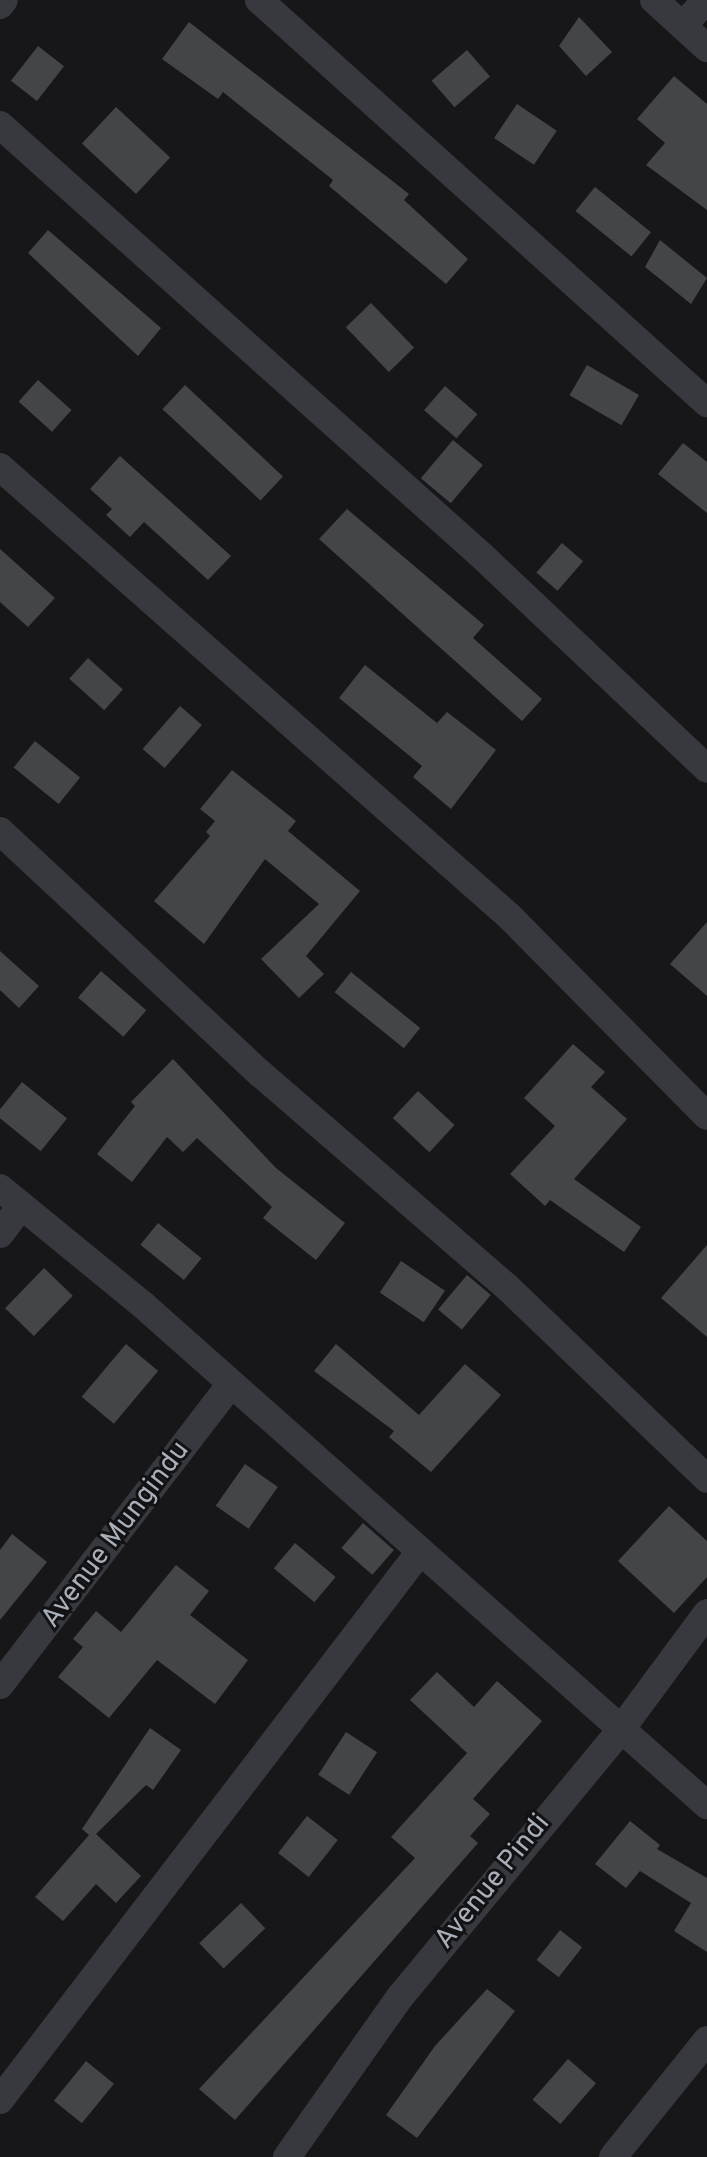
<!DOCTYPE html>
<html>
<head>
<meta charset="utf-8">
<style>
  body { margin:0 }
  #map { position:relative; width:707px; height:2157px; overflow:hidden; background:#171719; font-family:Overpass,sans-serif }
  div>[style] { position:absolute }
  .building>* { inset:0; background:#434549; transform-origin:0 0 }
  .street>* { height:28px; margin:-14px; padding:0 14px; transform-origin:14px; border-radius:14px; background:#38393e }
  span { translate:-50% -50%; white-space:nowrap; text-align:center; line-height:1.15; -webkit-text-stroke:6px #121214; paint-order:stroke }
  .street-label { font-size:28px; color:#a9afb9 }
</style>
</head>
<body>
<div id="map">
  <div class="building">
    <div style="clip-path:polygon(579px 17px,612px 52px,586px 76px,559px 46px)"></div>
    <div style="clip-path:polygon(189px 22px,409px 194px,404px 200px,468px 259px,446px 284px,329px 186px,333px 180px,223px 92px,218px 99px,162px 59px)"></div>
    <div style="left:38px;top:46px;width:33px;height:44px;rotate:38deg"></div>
    <div style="left:467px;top:50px;width:35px;height:47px;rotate:49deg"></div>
    <div style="clip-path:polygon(674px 76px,707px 104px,707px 210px,646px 165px,665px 143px,637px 119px)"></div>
    <div style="left:517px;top:104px;width:48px;height:41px;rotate:34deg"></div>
    <div style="left:116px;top:107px;width:74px;height:50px;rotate:43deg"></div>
    <div style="left:595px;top:187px;width:72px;height:31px;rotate:39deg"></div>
    <div style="clip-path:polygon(48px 230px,161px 328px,138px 356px,28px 253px)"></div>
    <div style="clip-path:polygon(660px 240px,707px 278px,691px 304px,645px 267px)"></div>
    <div style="left:371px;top:303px;width:62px;height:35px;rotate:46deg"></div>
    <div style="left:587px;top:365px;width:60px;height:35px;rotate:30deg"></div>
    <div style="left:38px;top:380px;width:45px;height:29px;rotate:42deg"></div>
    <div style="left:185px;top:385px;width:134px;height:33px;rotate:43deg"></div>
    <div style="left:445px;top:386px;width:43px;height:32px;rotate:41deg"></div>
    <div style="left:453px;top:440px;width:39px;height:50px;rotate:40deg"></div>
    <div style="clip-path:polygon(683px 443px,707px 462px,707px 513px,658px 474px)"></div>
    <div style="clip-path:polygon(120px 456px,231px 556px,208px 580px,144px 522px,130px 537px,106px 515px,112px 509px,90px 489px)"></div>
    <div style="clip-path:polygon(347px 509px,484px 625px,473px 638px,542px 699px,522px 721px,319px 539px)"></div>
    <div style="left:562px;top:543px;width:28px;height:39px;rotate:41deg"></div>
    <div style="clip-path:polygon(0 549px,55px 598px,28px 627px,0 602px)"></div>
    <div style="left:88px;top:658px;width:47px;height:28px;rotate:42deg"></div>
    <div style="clip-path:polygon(365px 665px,437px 723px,447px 712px,496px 750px,451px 809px,413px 777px,422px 766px,339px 698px)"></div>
    <div style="left:180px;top:706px;width:29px;height:57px;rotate:41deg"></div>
    <div style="left:35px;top:741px;width:58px;height:34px;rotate:39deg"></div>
    <div style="clip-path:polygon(232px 770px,296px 821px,288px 831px,360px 891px,306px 956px,324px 974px,299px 998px,261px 959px,319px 904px,265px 859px,204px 944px,154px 901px,210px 836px,206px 832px,215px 821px,200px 809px)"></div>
    <div style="clip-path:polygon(707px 922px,707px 996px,670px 964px)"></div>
    <div style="clip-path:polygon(0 951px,39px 986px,19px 1008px,0 990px)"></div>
    <div style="left:101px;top:971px;width:60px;height:35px;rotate:41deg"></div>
    <div style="left:351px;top:972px;width:89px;height:26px;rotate:39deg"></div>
    <div style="clip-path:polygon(573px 1044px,605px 1072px,591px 1087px,627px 1119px,574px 1179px,641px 1227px,624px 1252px,550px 1200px,545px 1206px,510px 1174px,555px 1126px,524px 1098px)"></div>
    <div style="clip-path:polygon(173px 1059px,276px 1168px,345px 1223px,316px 1260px,263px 1218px,272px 1207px,197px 1138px,183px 1152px,167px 1137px,132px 1182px,97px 1154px,135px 1106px,131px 1102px)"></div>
    <div style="left:22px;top:1082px;width:58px;height:42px;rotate:39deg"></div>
    <div style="left:418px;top:1091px;width:50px;height:37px;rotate:43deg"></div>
    <div style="left:158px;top:1223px;width:56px;height:28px;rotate:39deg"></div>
    <div style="clip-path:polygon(707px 1245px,707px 1337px,661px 1298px)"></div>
    <div style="left:401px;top:1261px;width:53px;height:38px;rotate:34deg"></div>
    <div style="left:44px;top:1268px;width:40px;height:56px;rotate:44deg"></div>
    <div style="left:467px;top:1275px;width:31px;height:45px;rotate:40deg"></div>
    <div style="left:126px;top:1344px;width:42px;height:69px;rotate:40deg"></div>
    <div style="clip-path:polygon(336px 1344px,419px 1415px,465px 1364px,501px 1395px,431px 1472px,389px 1437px,394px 1431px,314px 1371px)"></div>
    <div style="left:245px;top:1464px;width:40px;height:51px;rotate:35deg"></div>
    <div style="clip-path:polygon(669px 1506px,707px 1541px,707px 1577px,674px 1613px,618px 1561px)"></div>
    <div style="left:363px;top:1523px;width:41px;height:33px;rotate:41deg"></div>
    <div style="clip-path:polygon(12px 1534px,47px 1562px,0 1620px,0 1550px)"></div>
    <div style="left:295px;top:1543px;width:53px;height:33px;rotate:40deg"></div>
    <div style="clip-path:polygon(176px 1565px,209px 1591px,190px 1615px,248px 1660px,215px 1704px,157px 1660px,109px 1718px,58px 1677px,83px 1647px,73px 1639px,96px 1611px,121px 1632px)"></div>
    <div style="clip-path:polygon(437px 1672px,474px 1707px,497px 1681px,542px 1721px,473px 1799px,490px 1814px,470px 1836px,478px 1843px,235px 2120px,199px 2089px,415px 1858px,391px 1837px,467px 1753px,410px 1700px)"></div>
    <div style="clip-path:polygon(150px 1728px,181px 1750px,153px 1790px,146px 1785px,96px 1834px,141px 1876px,116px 1903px,96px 1884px,63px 1921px,35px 1897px,89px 1835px,82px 1829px)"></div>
    <div style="left:346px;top:1732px;width:37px;height:51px;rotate:33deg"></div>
    <div style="left:307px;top:1816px;width:39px;height:47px;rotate:38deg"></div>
    <div style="clip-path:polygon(630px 1821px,660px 1845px,657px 1849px,707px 1878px,707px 1952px,674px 1931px,691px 1903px,640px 1871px,626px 1888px,595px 1864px)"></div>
    <div style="left:241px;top:1903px;width:35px;height:58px;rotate:46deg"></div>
    <div style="left:560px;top:1930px;width:28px;height:38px;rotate:38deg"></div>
    <div style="clip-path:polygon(487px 1989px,515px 2011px,417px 2138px,386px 2115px,435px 2046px)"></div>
    <div style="left:568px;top:2059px;width:37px;height:54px;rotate:41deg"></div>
    <div style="left:86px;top:2061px;width:36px;height:51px;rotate:39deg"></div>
  </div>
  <div class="street">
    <div style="left:259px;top:0;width:603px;rotate:41.97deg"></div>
    <div style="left:654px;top:0;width:72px;rotate:42.2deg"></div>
    <div style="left:0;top:5px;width:6px;rotate:-51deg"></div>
    <div style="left:683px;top:26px;width:35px;rotate:-49deg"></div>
    <div style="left:0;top:125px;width:645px;rotate:41.8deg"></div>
    <div style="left:481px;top:555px;width:311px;rotate:43.4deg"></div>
    <div style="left:0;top:467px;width:679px;rotate:41.42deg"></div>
    <div style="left:509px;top:916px;width:281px;rotate:45.3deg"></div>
    <div style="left:0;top:831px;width:357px;rotate:43deg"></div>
    <div style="left:261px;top:1074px;width:325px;rotate:40.9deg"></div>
    <div style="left:507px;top:1287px;width:277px;rotate:43.8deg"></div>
    <div style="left:0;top:1188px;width:185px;rotate:39.3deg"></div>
    <div style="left:143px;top:1305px;width:754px;rotate:41.56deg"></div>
    <div style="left:0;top:1234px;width:35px;rotate:-53deg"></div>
    <div style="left:0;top:1685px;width:378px;rotate:-52.5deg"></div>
    <div style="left:0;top:2100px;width:689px;rotate:-52.55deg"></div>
    <div style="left:287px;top:2157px;width:196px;rotate:-54.8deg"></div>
    <div style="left:400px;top:1997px;width:344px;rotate:-50.4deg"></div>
    <div style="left:619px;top:1732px;width:148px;rotate:-53.5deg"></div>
    <div style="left:613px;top:2157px;width:150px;rotate:-51.2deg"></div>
  </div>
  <div class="street-label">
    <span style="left:116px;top:1535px;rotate:-53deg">Avenue Mungindu</span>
    <span style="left:493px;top:1882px;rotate:-51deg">Avenue Pindi</span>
  </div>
</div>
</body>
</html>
